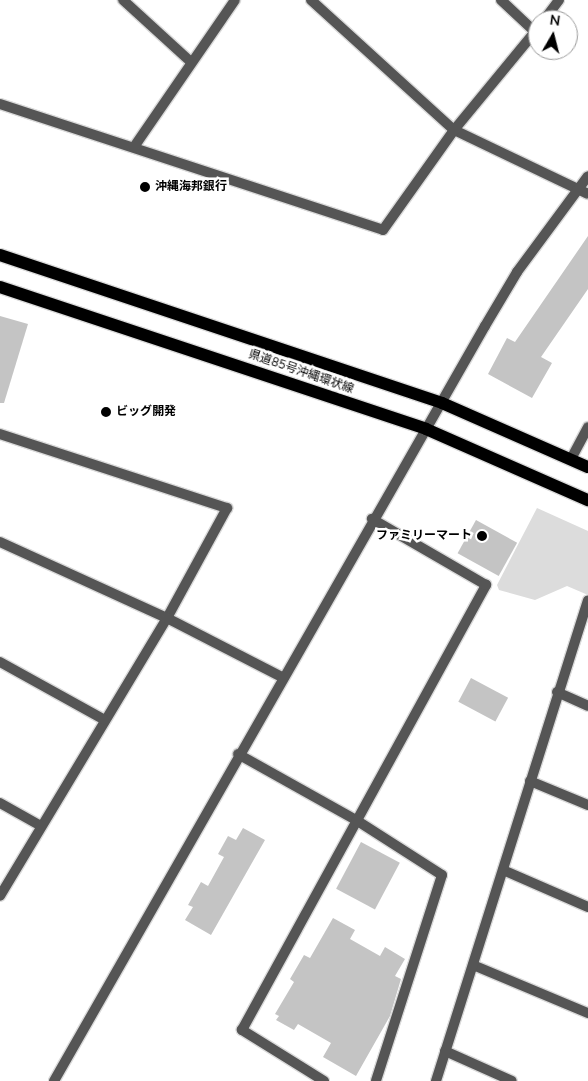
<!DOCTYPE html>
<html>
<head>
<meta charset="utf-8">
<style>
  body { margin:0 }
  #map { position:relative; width:588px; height:1081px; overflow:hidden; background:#fff; font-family:"Nunito Sans","Noto Sans JP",sans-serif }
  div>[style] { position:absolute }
  .green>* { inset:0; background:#dcdcdc }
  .building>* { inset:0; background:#c4c4c4; transform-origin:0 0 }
  .roads { filter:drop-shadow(1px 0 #dbdbdb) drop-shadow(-1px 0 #dbdbdb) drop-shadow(0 1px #dbdbdb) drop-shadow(0 -1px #dbdbdb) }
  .minor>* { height:10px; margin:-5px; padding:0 5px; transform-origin:5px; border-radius:5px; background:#555 }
  .tertiary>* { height:10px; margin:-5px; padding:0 5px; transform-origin:5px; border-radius:5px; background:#555 }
  .primary>* { height:12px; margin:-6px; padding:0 6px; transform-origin:6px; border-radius:6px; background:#000 }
  .dots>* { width:14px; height:14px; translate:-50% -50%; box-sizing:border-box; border:2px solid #fff; border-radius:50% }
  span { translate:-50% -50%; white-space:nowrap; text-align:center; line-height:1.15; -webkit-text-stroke:5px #fff; paint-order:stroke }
  .poi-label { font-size:12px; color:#000; font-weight:700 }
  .left { translate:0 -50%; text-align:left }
  .right { translate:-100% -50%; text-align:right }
  .street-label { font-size:12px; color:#000 }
  .north { position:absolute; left:528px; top:10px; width:50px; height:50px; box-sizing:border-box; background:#fff; border:1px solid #999; border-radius:50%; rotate:8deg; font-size:14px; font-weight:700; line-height:20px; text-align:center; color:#000 }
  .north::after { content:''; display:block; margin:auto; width:18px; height:22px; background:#000; clip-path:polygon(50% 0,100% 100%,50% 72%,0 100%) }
</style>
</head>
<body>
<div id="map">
  <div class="green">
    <div style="clip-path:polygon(537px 508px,588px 531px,588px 595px,567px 586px,535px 600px,499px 590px,497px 585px)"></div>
  </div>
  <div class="building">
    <div style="clip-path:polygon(588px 236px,588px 289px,541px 357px,552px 363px,532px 398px,488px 374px,507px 338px,515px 342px)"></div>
    <div style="clip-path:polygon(0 316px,28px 324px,4px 403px,0 403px)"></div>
    <div style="left:476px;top:520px;width:47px;height:38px;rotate:29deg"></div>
    <div style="left:471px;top:678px;width:42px;height:27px;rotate:28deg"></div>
    <div style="clip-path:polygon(243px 828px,265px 840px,211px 935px,185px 920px,193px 907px,188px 905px,201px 882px,208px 886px,224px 857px,218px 854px,228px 836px,236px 840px)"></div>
    <div style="left:361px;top:842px;width:44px;height:53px;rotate:28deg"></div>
    <div style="clip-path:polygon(333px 918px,355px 930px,350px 939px,380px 956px,385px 947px,405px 959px,395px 976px,401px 979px,390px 1016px,356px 1076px,323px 1057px,331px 1043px,298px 1024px,294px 1030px,276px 1020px,279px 1016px,275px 1014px,294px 982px,290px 979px,304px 955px,310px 958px)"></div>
  </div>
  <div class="roads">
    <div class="minor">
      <div style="left:123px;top:0;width:92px;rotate:42.4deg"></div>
      <div style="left:311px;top:0;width:193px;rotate:42.3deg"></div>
      <div style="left:454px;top:130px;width:148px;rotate:25.5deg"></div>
      <div style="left:501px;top:0;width:47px;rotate:43.3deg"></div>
      <div style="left:544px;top:20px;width:25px;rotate:-53deg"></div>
      <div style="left:0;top:104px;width:403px;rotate:18.2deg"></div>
      <div style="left:383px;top:230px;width:123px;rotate:-54.6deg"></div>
      <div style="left:454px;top:130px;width:132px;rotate:-50.5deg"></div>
      <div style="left:134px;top:147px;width:178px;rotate:-55.5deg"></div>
      <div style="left:0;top:434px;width:239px;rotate:18.1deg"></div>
      <div style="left:227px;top:508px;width:125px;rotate:118.6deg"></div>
      <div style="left:167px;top:618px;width:324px;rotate:121deg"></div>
      <div style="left:571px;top:459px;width:36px;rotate:-62deg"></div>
      <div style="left:0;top:542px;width:183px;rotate:24.5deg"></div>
      <div style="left:167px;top:618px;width:129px;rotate:27.2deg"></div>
      <div style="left:0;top:662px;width:118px;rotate:29deg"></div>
      <div style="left:557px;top:692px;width:34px;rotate:24deg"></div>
      <div style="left:238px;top:754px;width:135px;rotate:29.2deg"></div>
      <div style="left:356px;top:820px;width:102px;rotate:32.6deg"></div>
      <div style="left:442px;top:875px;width:216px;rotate:107.8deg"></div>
      <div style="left:530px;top:781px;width:63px;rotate:22.5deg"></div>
      <div style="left:0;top:803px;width:47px;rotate:29.3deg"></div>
      <div style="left:503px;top:870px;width:93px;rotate:23.5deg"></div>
      <div style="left:473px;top:965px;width:125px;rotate:22.7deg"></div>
      <div style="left:445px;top:1051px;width:73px;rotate:24.1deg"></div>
      <div style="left:324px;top:1081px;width:97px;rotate:-148.1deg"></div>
      <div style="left:242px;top:1030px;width:508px;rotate:-61.26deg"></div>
      <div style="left:486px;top:585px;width:132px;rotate:-149.9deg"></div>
      <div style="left:436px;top:1081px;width:504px;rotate:-72.46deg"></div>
    </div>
    <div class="tertiary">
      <div style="left:54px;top:1081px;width:869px;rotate:-60.28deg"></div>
      <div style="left:485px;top:326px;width:63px;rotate:-59.3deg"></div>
      <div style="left:517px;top:272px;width:119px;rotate:-53.5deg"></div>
    </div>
    <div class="primary">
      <div style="left:0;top:255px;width:466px;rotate:18.5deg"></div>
      <div style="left:442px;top:403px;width:159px;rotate:23.7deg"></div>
      <div style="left:0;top:287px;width:449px;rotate:18.4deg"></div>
      <div style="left:426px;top:429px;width:177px;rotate:23.7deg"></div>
    </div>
  </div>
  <div class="dots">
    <div style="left:145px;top:187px;background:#000"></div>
    <div style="left:106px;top:412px;background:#000"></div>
    <div style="left:482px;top:536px;background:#000"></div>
  </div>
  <div class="poi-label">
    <span class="left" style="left:155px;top:187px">沖縄海邦銀行</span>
    <span class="left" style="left:116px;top:412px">ビッグ開発</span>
    <span class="right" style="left:472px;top:536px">ファミリーマート</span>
  </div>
  <div class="street-label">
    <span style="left:301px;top:372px;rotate:19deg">県道85号沖縄環状線</span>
  </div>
  <div class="north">N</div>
</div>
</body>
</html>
